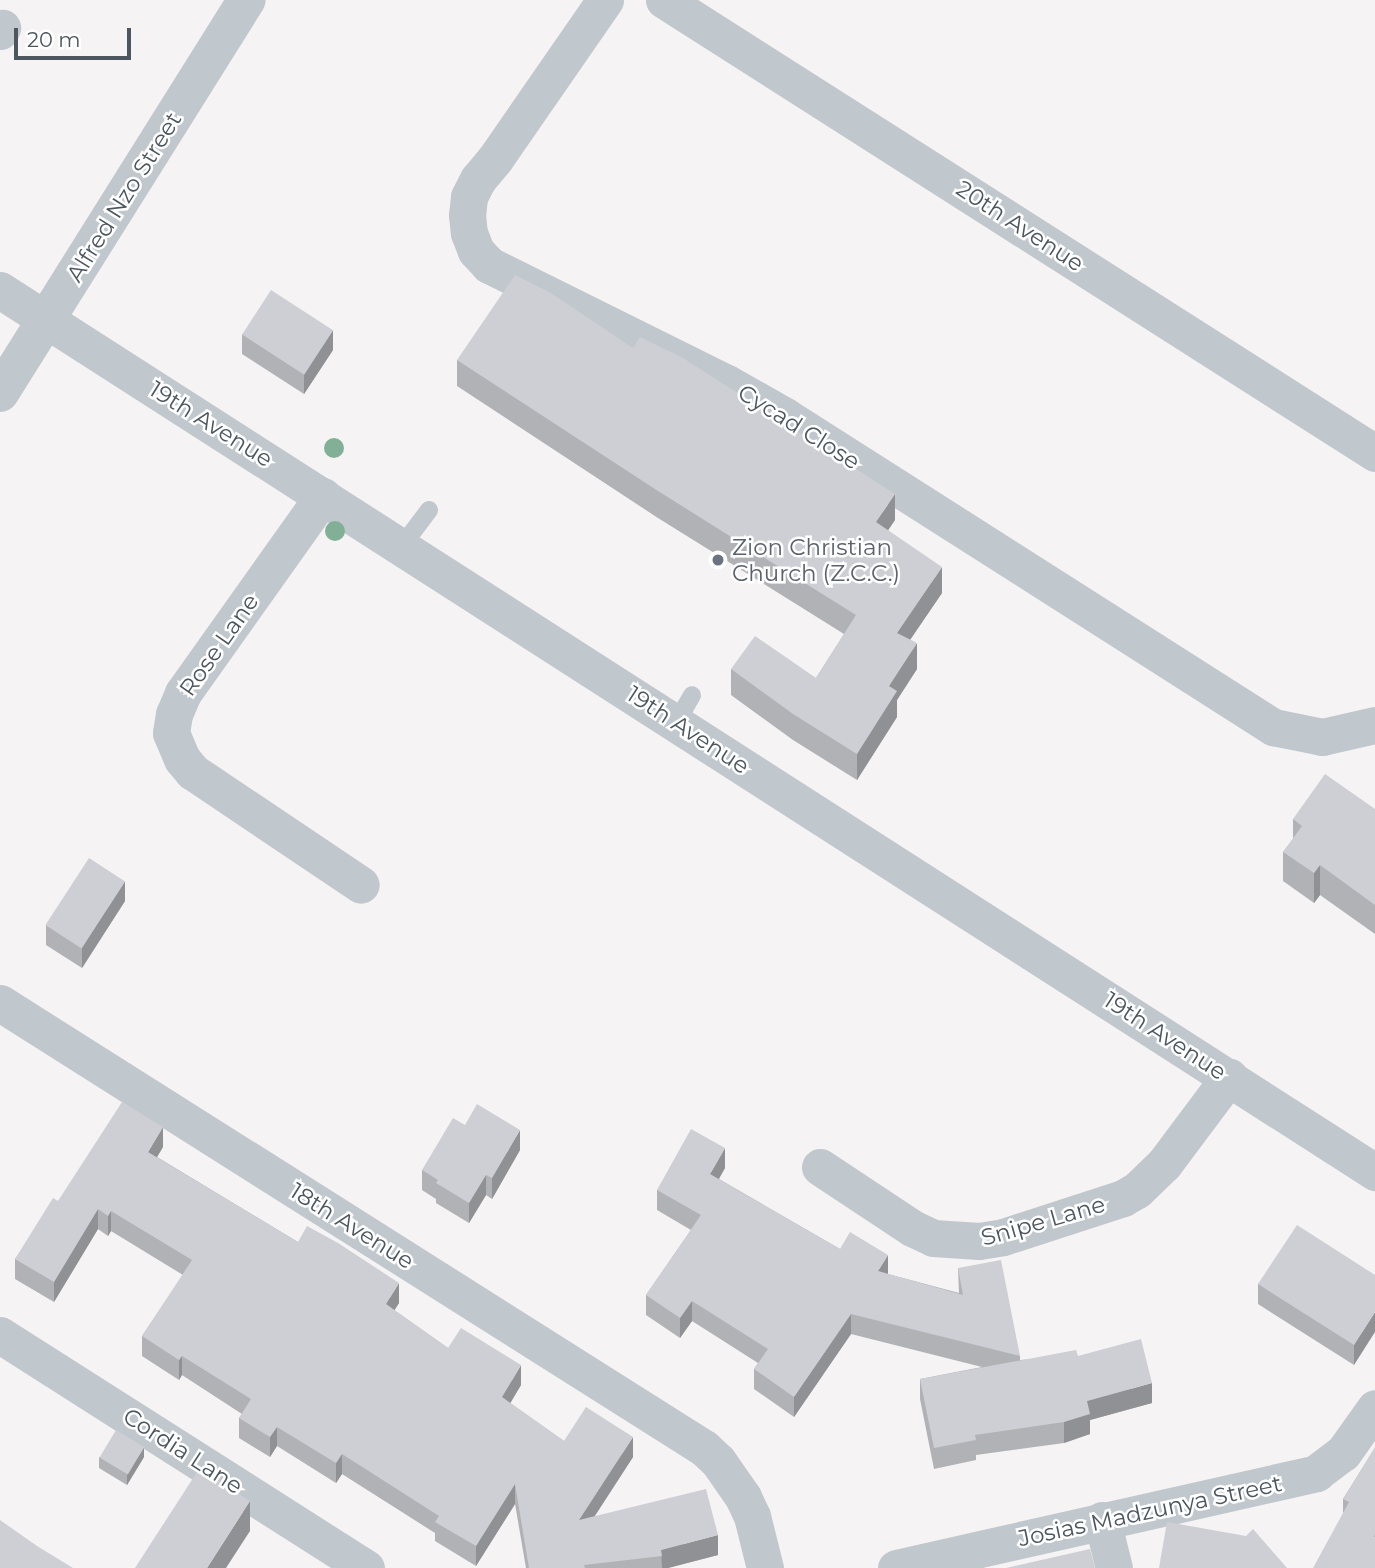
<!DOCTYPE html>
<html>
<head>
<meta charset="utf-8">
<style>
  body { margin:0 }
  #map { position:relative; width:1375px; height:1568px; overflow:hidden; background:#f5f3f3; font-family:Montserrat,sans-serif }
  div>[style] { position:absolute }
  .service>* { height:18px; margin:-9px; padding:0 9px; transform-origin:9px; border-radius:9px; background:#c0c7cd }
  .minor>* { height:37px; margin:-18.5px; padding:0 18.5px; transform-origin:18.5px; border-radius:18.5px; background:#c0c7cd }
  .tertiary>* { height:38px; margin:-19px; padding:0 19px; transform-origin:19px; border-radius:19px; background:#c0c7cd }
  .trees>* { width:20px; height:20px; margin:-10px; border-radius:50%; background:#82b097 }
  .wall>* { inset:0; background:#b0b2b6 }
  .shaded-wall>* { inset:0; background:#909194 }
  .building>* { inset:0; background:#cdcfd4; transform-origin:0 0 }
  .dots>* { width:19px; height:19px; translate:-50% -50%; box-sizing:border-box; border:4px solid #fff; border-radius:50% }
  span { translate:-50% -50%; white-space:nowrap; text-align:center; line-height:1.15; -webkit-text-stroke:5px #fff; paint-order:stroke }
  .street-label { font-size:23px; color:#4c565e }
  .worship-label { font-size:23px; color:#5b616d }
  .left { translate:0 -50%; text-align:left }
  .scale { position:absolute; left:14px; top:28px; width:117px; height:32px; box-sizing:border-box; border:4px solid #4c565e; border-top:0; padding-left:9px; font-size:21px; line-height:24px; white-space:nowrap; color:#4c565e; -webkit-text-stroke:5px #fff; paint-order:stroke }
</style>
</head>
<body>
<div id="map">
  <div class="service">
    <div style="left:402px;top:546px;width:45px;rotate:-53.1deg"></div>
    <div style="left:676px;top:723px;width:32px;rotate:-60deg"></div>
  </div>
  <div class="minor">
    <div style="left:605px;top:0;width:193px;rotate:124.7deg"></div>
    <div style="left:495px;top:159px;width:26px;rotate:130deg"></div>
    <div style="left:478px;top:179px;width:20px;rotate:117deg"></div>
    <div style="left:469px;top:197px;width:18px;rotate:96deg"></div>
    <div style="left:467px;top:215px;width:18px;rotate:84deg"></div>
    <div style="left:469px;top:233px;width:19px;rotate:69deg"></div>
    <div style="left:476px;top:251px;width:19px;rotate:47deg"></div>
    <div style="left:489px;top:265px;width:266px;rotate:26.4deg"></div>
    <div style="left:727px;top:383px;width:67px;rotate:29.6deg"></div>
    <div style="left:785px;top:416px;width:579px;rotate:32.51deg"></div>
    <div style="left:1273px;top:727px;width:50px;rotate:11.5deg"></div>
    <div style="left:1322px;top:737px;width:54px;rotate:-12.8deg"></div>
    <div style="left:664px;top:0;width:843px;rotate:32.5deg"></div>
    <div style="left:0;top:31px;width:4px;rotate:-56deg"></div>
    <div style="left:0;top:290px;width:1634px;rotate:32.68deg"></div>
    <div style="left:323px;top:496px;width:242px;rotate:125.4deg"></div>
    <div style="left:183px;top:693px;width:23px;rotate:113deg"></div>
    <div style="left:174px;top:714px;width:19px;rotate:99deg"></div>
    <div style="left:171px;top:733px;width:28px;rotate:67deg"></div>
    <div style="left:182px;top:759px;width:17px;rotate:50deg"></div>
    <div style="left:193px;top:772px;width:202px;rotate:33.9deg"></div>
    <div style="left:0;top:1003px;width:833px;rotate:32.3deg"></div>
    <div style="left:704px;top:1448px;width:19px;rotate:43deg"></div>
    <div style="left:718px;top:1461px;width:44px;rotate:55.2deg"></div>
    <div style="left:743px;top:1497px;width:21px;rotate:65deg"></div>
    <div style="left:752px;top:1516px;width:54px;rotate:76deg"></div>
    <div style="left:820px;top:1167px;width:110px;rotate:33.5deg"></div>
    <div style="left:912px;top:1228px;width:23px;rotate:25deg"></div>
    <div style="left:933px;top:1238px;width:46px;rotate:3.7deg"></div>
    <div style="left:979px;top:1241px;width:24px;rotate:-9deg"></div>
    <div style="left:1003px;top:1237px;width:126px;rotate:-18deg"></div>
    <div style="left:1123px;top:1198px;width:16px;rotate:-30deg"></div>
    <div style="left:1137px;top:1190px;width:37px;rotate:-44deg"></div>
    <div style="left:1164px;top:1164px;width:109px;rotate:-53.2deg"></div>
    <div style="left:0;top:1335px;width:434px;rotate:32.5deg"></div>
    <div style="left:1102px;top:1520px;width:49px;rotate:76deg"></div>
    <div style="left:896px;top:1568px;width:431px;rotate:-12.7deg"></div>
    <div style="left:1316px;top:1473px;width:34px;rotate:-37deg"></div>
    <div style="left:1343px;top:1453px;width:55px;rotate:-54.6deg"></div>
  </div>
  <div class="tertiary">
    <div style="left:0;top:393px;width:464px;rotate:-57.9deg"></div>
  </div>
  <div class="trees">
    <div style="left:334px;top:448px"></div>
    <div style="left:335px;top:531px"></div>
  </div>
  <div class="wall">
    <div style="clip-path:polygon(242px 334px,333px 350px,304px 394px,242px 354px)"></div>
    <div style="clip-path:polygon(633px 348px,895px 520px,888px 530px,942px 593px,910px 640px,917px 669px,897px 700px,897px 717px,857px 780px,793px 740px,731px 695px,731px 669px,816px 678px,844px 634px,658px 518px,457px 386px,457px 360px)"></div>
    <div style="clip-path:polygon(1375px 809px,1375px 934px,1320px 895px,1314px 903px,1283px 881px,1283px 852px,1293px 839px,1293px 819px)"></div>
    <div style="clip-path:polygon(125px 901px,82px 968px,46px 945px,46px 925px)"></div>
    <div style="clip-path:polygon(163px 1147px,157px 1157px,399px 1303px,394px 1310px,448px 1348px,521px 1385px,510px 1403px,564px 1441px,633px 1457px,595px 1516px,718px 1555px,668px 1568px,526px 1568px,515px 1504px,476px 1566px,435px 1541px,435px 1533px,342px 1474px,336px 1483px,277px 1446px,270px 1457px,239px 1438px,239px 1418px,242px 1414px,182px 1375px,179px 1380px,142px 1356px,142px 1336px,183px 1275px,111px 1231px,108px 1236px,98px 1229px,54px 1302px,15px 1279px,15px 1259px,58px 1201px)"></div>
    <div style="clip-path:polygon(520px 1150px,492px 1199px,486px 1195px,469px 1223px,436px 1203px,436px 1199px,422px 1190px,422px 1170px)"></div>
    <div style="clip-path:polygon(725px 1168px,719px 1179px,840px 1249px,888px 1274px,959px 1293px,958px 1268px,1020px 1356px,1020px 1360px,1078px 1356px,1152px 1403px,1090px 1420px,1090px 1434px,1064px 1443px,976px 1455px,976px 1460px,934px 1469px,920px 1399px,920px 1379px,982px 1367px,851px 1334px,794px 1417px,754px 1389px,754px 1369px,758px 1363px,692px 1321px,680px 1338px,646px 1315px,646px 1295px,691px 1230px,657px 1210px,657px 1190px)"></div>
    <div style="clip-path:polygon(1375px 1275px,1354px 1365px,1258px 1304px,1258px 1284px)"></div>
    <div style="clip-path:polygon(1375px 1433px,1375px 1568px,1343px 1512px,1343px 1499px,1375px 1448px)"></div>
    <div style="clip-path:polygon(99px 1457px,144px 1457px,127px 1485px,99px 1468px)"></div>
  </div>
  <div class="shaded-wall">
    <div style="clip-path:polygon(333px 330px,333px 350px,304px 394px,304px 374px)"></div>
    <div style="clip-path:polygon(895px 494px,895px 520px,876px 548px,876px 522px)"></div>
    <div style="clip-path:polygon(942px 567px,942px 593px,897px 659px,897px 633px)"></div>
    <div style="clip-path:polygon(917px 643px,917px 669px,897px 700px,897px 717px,857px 780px,857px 754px,889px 686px)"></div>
    <div style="clip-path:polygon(1320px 865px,1320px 895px,1314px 903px,1314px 873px)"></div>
    <div style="clip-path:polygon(125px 881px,125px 901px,82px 968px,82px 948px)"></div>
    <div style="clip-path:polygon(163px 1127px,163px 1147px,148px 1172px,148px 1152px)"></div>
    <div style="clip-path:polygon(520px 1130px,520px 1150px,492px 1199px,492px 1178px)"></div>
    <div style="clip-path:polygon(725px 1148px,725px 1168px,710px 1194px,710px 1174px)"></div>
    <div style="clip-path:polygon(486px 1175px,486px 1195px,469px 1223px,469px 1203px)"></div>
    <div style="clip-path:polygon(98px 1209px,98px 1229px,54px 1302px,54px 1282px)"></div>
    <div style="clip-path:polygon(111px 1211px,111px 1231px,108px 1236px,108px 1216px)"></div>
    <div style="clip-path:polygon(888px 1255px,888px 1275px,878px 1271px)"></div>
    <div style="clip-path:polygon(399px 1283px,399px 1303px,386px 1324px,386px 1304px)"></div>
    <div style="clip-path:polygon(692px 1301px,692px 1321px,680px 1338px,680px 1318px)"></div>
    <div style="clip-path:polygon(1375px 1312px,1375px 1332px,1354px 1365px,1354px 1345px)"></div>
    <div style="clip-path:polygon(851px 1314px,851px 1334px,794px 1417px,794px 1397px)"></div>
    <div style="clip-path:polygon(182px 1356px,182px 1375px,179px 1380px,179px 1360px)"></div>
    <div style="clip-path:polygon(521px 1365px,521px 1385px,502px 1417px,502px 1397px)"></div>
    <div style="clip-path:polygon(1152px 1383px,1152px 1403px,1090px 1420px,1090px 1434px,1064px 1443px,1064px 1422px,1087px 1401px)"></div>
    <div style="clip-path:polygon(277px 1427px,277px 1446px,270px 1457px,270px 1437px)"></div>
    <div style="clip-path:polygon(633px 1437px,633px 1457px,579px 1540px,579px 1520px)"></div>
    <div style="clip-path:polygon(144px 1447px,144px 1457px,127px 1485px,127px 1474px)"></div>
    <div style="clip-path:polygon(342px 1454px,342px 1474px,336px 1483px,336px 1463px)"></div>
    <div style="clip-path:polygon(515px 1484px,515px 1504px,476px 1566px,476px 1546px)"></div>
    <div style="clip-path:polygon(250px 1501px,250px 1531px,226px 1568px,207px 1568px)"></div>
    <div style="clip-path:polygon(718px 1535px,718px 1555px,668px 1568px,662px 1568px,661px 1550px)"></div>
  </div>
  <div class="building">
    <div style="clip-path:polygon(515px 275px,551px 293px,633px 348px,640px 337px,683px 358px,895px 494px,876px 522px,942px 567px,897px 633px,917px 643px,889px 686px,897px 691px,857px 754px,793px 714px,731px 669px,755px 636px,816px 678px,856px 615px,658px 491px,457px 360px)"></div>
    <div style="left:271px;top:290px;width:74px;height:53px;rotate:33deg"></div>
    <div style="clip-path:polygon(1325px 774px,1375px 809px,1375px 905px,1320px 865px,1314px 873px,1283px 852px,1302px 826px,1293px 819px)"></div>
    <div style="left:89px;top:858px;width:43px;height:80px;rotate:33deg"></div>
    <div style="clip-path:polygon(122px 1102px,163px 1127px,148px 1152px,298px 1242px,307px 1226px,338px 1243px,399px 1283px,386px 1304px,448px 1348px,461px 1328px,521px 1365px,502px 1397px,564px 1441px,586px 1407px,633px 1437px,579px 1520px,706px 1489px,718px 1535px,661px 1550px,662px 1556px,584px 1565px,585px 1568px,529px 1568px,515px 1484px,476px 1546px,435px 1522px,439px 1516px,342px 1454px,336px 1463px,277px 1427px,270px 1437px,239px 1418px,251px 1399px,182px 1356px,179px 1360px,142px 1336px,192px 1260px,111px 1211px,108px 1216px,98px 1209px,54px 1282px,15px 1259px,53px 1198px,58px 1201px)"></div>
    <div style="clip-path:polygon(477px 1104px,520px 1130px,492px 1178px,486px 1175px,469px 1203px,436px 1183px,438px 1180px,422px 1170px,453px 1118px,465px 1125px)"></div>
    <div style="clip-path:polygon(691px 1129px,725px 1148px,710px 1174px,840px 1249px,850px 1232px,888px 1255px,878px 1271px,963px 1295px,958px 1268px,1001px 1260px,1020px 1356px,851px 1314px,794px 1397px,754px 1369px,768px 1349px,692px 1301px,680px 1318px,646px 1295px,701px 1215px,657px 1190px)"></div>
    <div style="clip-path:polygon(1297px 1225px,1375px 1275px,1375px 1312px,1354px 1345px,1258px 1284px)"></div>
    <div style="clip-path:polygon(1141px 1339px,1152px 1383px,1087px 1401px,1090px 1414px,1064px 1422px,975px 1435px,976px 1440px,934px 1448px,920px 1379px,1076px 1350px,1078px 1356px)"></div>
    <div style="left:116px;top:1430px;width:33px;height:32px;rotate:31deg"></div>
    <div style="clip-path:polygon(1375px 1447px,1375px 1534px,1374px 1537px,1375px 1537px,1375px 1568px,1313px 1568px,1349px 1502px,1343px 1499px)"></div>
    <div style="clip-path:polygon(199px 1469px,250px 1501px,207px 1568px,135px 1568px)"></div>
    <div style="clip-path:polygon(0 1520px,37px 1546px,73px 1568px,0 1568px)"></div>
    <div style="clip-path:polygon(1167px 1522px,1246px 1536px,1253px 1529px,1287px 1568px,1159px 1568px)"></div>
    <div style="clip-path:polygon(1090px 1549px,1095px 1568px,1006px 1568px)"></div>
  </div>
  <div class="dots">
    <div style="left:718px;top:560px;background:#6b7280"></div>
  </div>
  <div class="street-label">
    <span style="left:124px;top:197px;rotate:-58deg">Alfred Nzo Street</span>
    <span style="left:1020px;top:226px;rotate:33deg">20th Avenue</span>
    <span style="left:211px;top:424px;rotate:32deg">19th Avenue</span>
    <span style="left:799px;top:427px;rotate:32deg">Cycad Close</span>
    <span style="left:219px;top:645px;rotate:-55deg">Rose Lane</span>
    <span style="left:688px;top:730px;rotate:33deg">19th Avenue</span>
    <span style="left:1165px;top:1036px;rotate:33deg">19th Avenue</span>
    <span style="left:1043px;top:1221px;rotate:-16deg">Snipe Lane</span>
    <span style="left:352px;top:1226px;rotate:32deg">18th Avenue</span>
    <span style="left:183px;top:1451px;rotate:33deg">Cordia Lane</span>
    <span style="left:1150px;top:1511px;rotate:-12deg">Josias Madzunya Street</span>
  </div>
  <div class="worship-label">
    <span class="left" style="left:732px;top:560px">Zion Christian<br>Church (Z.C.C.)</span>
  </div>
  <div class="scale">20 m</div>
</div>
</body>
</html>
